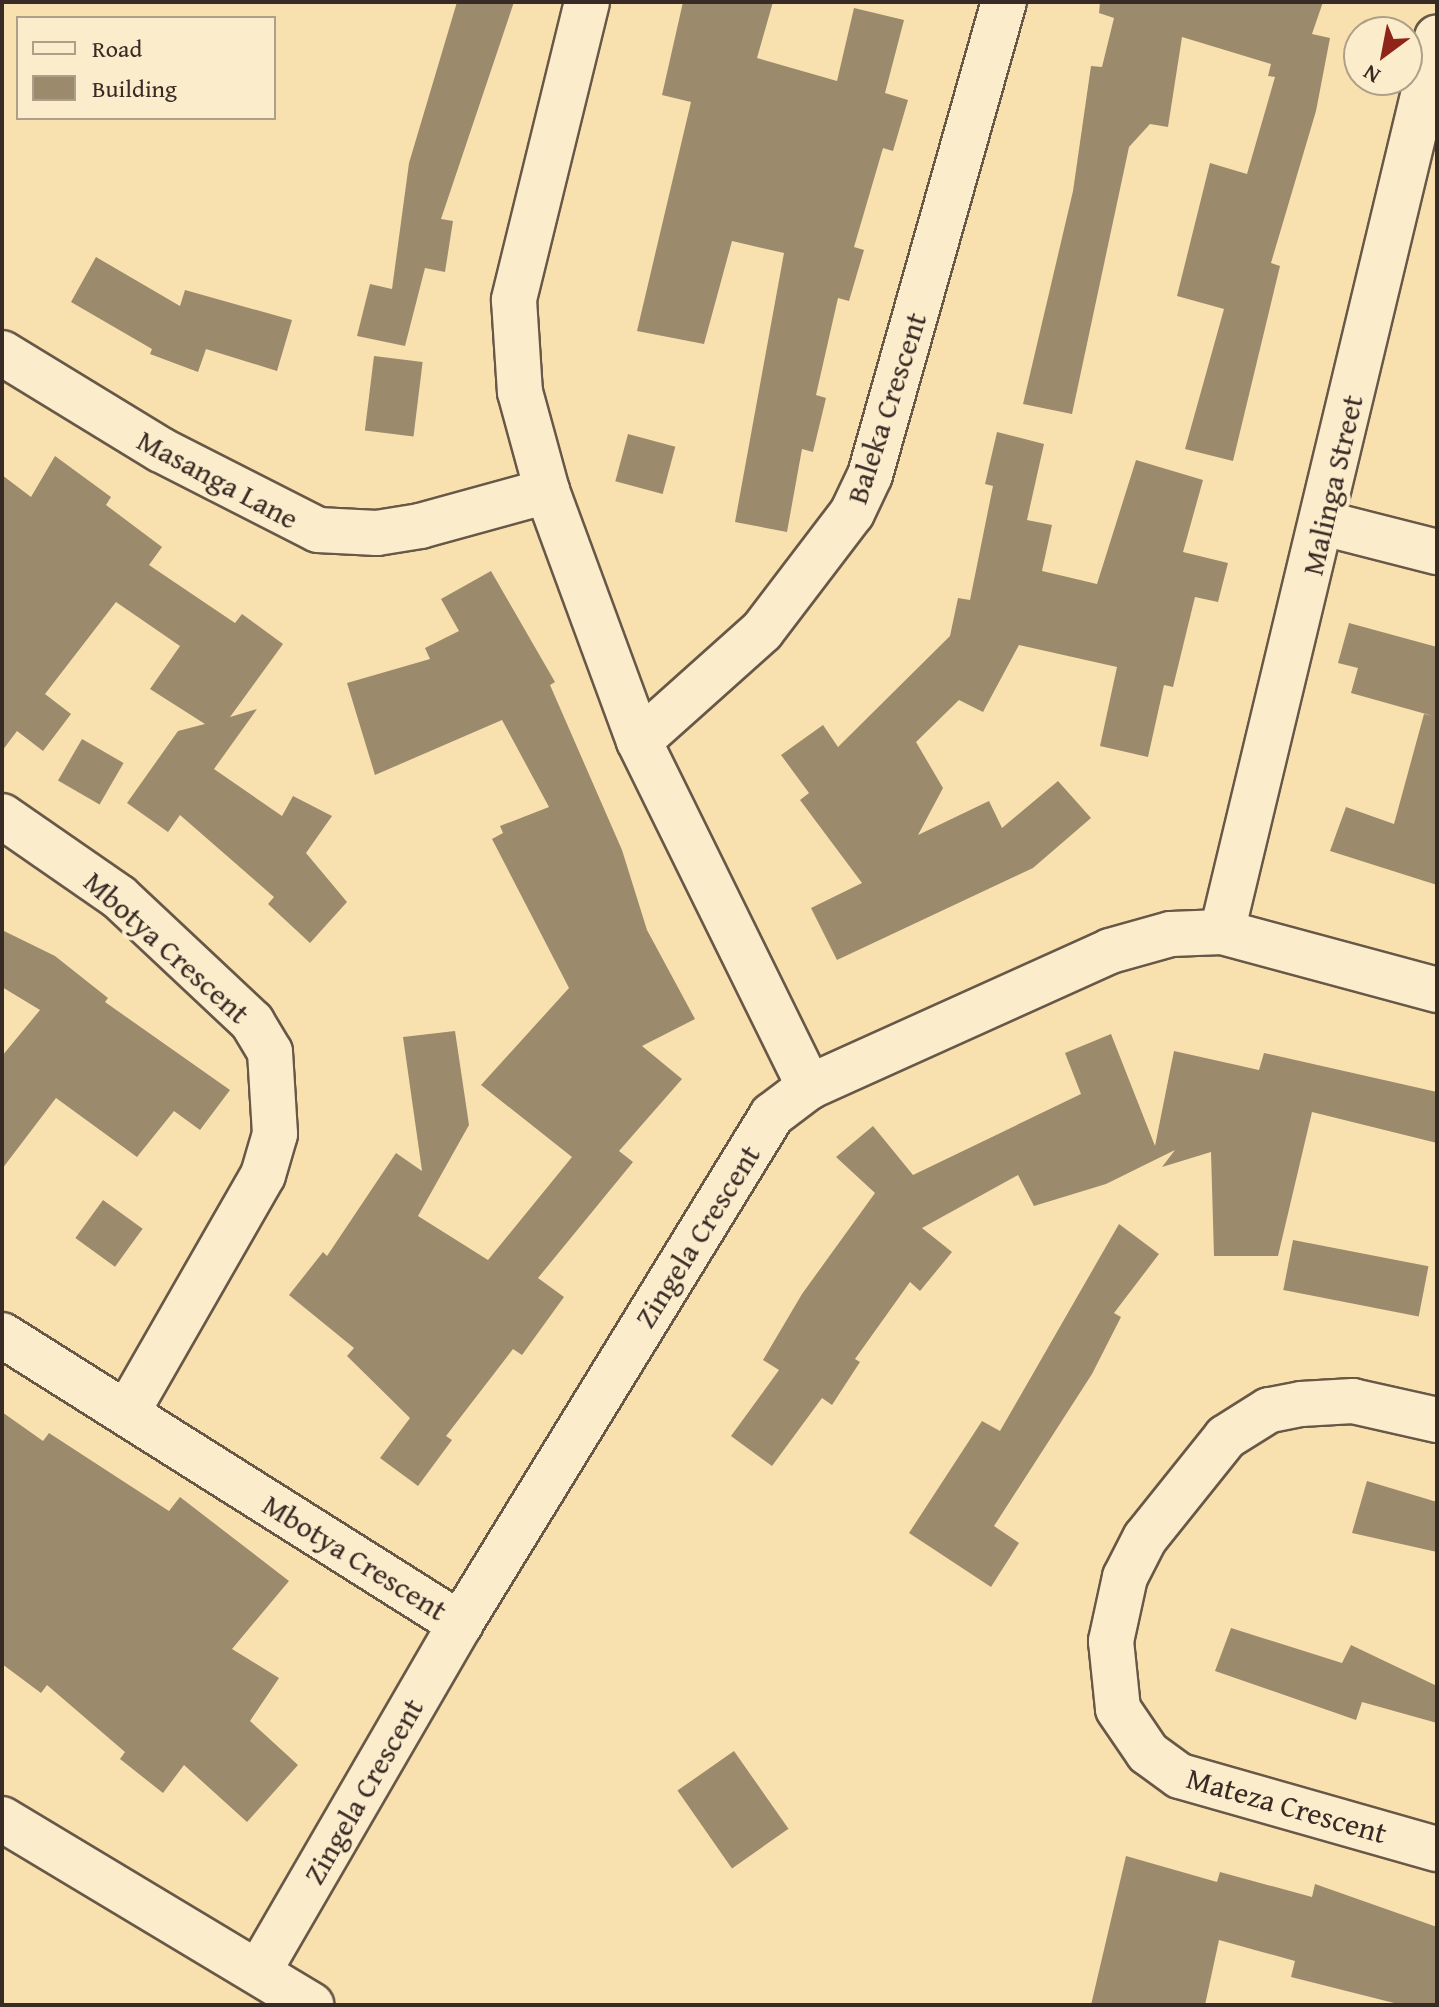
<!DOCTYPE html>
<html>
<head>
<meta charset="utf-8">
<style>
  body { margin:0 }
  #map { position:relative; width:1439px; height:2007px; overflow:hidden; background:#f9e1af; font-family:"Gentium Book Plus",serif }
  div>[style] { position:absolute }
  .building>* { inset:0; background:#9c8a6d; transform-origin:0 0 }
  .roads { filter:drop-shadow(2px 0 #685848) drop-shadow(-2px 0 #685848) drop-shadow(0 2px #685848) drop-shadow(0 -2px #685848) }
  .street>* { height:44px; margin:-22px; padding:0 22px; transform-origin:22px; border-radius:22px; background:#fbeccb }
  span { translate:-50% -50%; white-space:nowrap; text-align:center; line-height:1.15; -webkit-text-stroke:8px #fbeccb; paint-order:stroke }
  .street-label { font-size:30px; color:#382b26 }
  .frame { position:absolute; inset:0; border:4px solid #382b26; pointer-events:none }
  .legend { position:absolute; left:16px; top:16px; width:260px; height:104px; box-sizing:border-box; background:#fbeccb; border:2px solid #ad9f89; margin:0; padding:10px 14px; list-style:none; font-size:24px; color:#382b26 }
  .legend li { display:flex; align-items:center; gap:16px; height:40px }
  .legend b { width:40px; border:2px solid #ad9f89 }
  .north { position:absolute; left:1343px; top:16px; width:80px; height:80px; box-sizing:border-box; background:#fbeccb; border:2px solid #ad9f89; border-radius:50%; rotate:212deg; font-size:22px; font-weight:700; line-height:32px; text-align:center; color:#382b26 }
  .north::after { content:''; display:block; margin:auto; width:28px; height:36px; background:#8f2418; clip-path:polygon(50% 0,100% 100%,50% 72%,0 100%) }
</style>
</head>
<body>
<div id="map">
  <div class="building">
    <div style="clip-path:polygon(457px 2px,514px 2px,441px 219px,453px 221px,445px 272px,425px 268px,405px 346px,357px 336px,370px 284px,392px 289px,409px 163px)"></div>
    <div style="clip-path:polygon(683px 2px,773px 2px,757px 58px,837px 81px,854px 8px,904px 20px,885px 93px,908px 100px,893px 151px,883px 148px,854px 247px,864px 250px,849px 301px,838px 298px,816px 395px,826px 398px,813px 452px,802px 449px,787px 532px,735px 522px,784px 253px,732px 241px,704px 344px,637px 331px,691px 102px,662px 95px)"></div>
    <div style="clip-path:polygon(1100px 2px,1323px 2px,1312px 34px,1330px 38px,1316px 111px,1271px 263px,1280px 266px,1233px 461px,1185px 449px,1224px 309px,1177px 296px,1210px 163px,1247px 174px,1275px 77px,1268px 76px,1271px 64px,1182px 37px,1168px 127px,1150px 124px,1129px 147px,1072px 414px,1023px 404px,1073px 191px,1091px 66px,1102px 67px,1114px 18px,1099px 13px)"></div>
    <div style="clip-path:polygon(96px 257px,180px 306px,185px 290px,292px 320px,277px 371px,206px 349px,198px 372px,150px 354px,152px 349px,71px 302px)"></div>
    <div style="left:374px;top:356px;width:49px;height:75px;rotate:7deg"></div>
    <div style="clip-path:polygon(997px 432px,1044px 444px,1027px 520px,1052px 525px,1042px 571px,1097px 584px,1136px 460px,1203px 480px,1183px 552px,1228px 563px,1218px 602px,1195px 597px,1173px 687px,1164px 685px,1148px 757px,1100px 746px,1117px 667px,1019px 645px,983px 712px,959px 700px,916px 742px,943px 788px,918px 835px,989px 801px,1002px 828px,1058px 781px,1091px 818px,1033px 868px,837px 960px,811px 908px,862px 883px,800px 800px,809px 793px,781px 755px,823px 725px,838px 747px,950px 636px,958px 598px,970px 600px,993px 486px,985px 484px)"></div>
    <div style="left:628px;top:434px;width:49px;height:49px;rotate:15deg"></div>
    <div style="clip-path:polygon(55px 456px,111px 497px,106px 505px,162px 547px,149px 565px,235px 623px,242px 614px,283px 644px,230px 717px,257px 709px,214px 769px,282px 816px,293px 796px,332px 816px,306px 853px,347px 902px,310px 943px,268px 904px,274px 897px,180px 815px,168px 832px,127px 803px,178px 731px,205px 724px,150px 689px,180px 646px,116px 602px,45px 694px,71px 714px,43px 751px,17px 731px,2px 751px,2px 475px,31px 497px)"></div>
    <div style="clip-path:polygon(491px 571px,555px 682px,550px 685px,622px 850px,647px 930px,695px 1019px,642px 1046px,682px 1079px,619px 1151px,633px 1162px,538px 1278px,564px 1297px,522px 1355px,513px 1349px,446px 1436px,452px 1440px,418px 1486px,380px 1458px,410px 1418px,347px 1356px,354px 1348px,289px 1295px,323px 1252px,327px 1256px,396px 1153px,422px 1171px,403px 1037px,455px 1031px,469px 1125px,418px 1216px,488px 1260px,572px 1157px,481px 1085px,569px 988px,492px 839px,503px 833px,500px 826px,549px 807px,502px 720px,375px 775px,347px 683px,430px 659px,425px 648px,459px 631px,441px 599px)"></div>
    <div style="clip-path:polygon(1349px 623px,1437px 647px,1437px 885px,1330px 851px,1346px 807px,1394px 824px,1424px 714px,1433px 716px,1351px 693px,1358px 668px,1338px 663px)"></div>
    <div style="left:82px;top:739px;width:48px;height:48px;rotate:30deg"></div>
    <div style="clip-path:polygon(2px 930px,55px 956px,108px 998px,105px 1002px,230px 1090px,200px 1130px,174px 1111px,137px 1157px,56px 1098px,2px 1169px,2px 1056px,40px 1010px,2px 987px)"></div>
    <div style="clip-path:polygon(1111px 1034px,1155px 1146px,1174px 1051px,1259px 1070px,1264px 1053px,1437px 1092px,1437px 1143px,1312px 1112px,1278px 1256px,1214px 1256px,1211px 1152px,1162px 1167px,1175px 1150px,1106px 1184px,1034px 1206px,1018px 1175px,922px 1228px,952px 1252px,920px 1291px,910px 1282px,855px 1359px,860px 1362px,832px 1405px,822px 1398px,772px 1466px,731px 1436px,779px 1370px,763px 1360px,802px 1294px,875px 1193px,836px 1157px,873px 1126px,913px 1175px,1081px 1094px,1065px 1053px)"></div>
    <div style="left:103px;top:1200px;width:49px;height:47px;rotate:36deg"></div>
    <div style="clip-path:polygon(1119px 1224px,1159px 1254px,1114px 1313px,1121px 1317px,1092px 1374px,994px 1526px,1019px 1543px,991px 1587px,909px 1533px,982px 1421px,1000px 1431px)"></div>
    <div style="left:1293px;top:1240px;width:138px;height:51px;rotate:11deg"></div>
    <div style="clip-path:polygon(2px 1412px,43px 1441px,49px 1433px,169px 1511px,180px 1497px,289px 1581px,232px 1649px,279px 1678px,250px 1721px,298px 1765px,247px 1822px,184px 1765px,163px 1793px,120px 1759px,125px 1752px,47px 1685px,41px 1693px,2px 1664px)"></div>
    <div style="clip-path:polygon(1367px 1481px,1437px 1502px,1437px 1552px,1352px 1533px)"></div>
    <div style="clip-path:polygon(1231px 1628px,1342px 1663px,1351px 1645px,1437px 1686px,1437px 1723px,1362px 1702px,1356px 1720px,1215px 1671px)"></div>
    <div style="left:734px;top:1751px;width:95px;height:69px;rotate:55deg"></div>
    <div style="clip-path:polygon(1126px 1856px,1217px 1882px,1220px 1872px,1312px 1897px,1315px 1884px,1437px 1927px,1437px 2005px,1402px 2005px,1291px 1977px,1295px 1961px,1219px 1940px,1205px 2005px,1091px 2005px)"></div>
  </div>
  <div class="roads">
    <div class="street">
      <div style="left:587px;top:2px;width:307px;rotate:103.8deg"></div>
      <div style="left:514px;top:300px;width:92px;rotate:86.3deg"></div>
      <div style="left:520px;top:392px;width:103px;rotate:74.7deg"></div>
      <div style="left:547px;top:491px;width:266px;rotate:69.8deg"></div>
      <div style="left:639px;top:741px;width:386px;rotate:63.8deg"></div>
      <div style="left:2px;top:353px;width:186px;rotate:31.4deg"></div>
      <div style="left:161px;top:450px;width:176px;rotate:27deg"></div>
      <div style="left:318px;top:530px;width:59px;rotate:2.9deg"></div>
      <div style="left:377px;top:533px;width:44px;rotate:-9.2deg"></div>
      <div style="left:420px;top:526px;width:132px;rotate:-15.4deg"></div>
      <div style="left:1323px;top:523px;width:118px;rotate:14.3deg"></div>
      <div style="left:639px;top:741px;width:165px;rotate:-41.8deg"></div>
      <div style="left:762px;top:631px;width:148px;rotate:-52.7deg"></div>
      <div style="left:852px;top:513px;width:42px;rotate:-64.7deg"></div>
      <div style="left:870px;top:475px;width:492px;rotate:-74.2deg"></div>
      <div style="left:2px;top:816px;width:142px;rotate:34.7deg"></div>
      <div style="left:119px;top:897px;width:183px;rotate:43.2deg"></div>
      <div style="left:252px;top:1022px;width:35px;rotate:59deg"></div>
      <div style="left:270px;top:1052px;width:82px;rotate:86.5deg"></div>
      <div style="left:275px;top:1134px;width:43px;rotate:106.3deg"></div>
      <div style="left:263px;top:1175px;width:273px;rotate:119.8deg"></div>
      <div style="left:1222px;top:932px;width:920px;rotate:-76.49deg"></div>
      <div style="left:2px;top:1335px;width:542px;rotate:32.25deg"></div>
      <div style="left:1437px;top:1420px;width:86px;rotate:-167.3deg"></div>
      <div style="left:1353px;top:1401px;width:52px;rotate:176.7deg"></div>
      <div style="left:1301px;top:1404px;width:33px;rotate:169deg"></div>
      <div style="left:1269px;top:1410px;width:51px;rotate:147.9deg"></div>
      <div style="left:1226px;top:1437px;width:129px;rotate:128.7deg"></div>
      <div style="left:1145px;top:1538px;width:44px;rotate:117.1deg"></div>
      <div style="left:1125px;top:1577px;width:66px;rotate:102.3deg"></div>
      <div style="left:1111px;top:1641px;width:68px;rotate:84.1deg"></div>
      <div style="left:1118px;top:1709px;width:53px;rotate:55.7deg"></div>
      <div style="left:1148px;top:1753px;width:39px;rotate:36deg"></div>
      <div style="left:1180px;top:1776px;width:267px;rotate:15.9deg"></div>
      <div style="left:2px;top:1819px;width:361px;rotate:31deg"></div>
      <div style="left:259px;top:1971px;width:401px;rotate:-59.9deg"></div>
      <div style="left:460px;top:1624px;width:597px;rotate:-58.49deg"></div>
      <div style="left:772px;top:1115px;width:46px;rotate:-37.1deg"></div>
      <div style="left:809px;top:1087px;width:330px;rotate:-24.3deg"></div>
      <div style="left:1110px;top:951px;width:63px;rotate:-15.6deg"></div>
      <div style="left:1171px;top:934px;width:51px;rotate:-2.2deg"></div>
      <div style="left:1222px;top:932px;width:223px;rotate:15.1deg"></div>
    </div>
  </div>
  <div class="street-label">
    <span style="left:886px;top:408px;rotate:-72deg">Baleka Crescent</span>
    <span style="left:218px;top:479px;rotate:28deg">Masanga Lane</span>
    <span style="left:1332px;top:485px;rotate:-77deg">Malinga Street</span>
    <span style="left:167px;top:947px;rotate:42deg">Mbotya Crescent</span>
    <span style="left:697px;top:1236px;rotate:-58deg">Zingela Crescent</span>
    <span style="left:355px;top:1557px;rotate:32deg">Mbotya Crescent</span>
    <span style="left:363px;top:1791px;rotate:-60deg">Zingela Crescent</span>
    <span style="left:1287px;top:1805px;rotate:16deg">Mateza Crescent</span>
  </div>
  <div class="frame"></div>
  <ul class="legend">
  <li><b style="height:10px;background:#fbeccb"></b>Road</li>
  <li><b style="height:22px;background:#9c8a6d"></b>Building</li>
  </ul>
  <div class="north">N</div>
</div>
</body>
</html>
